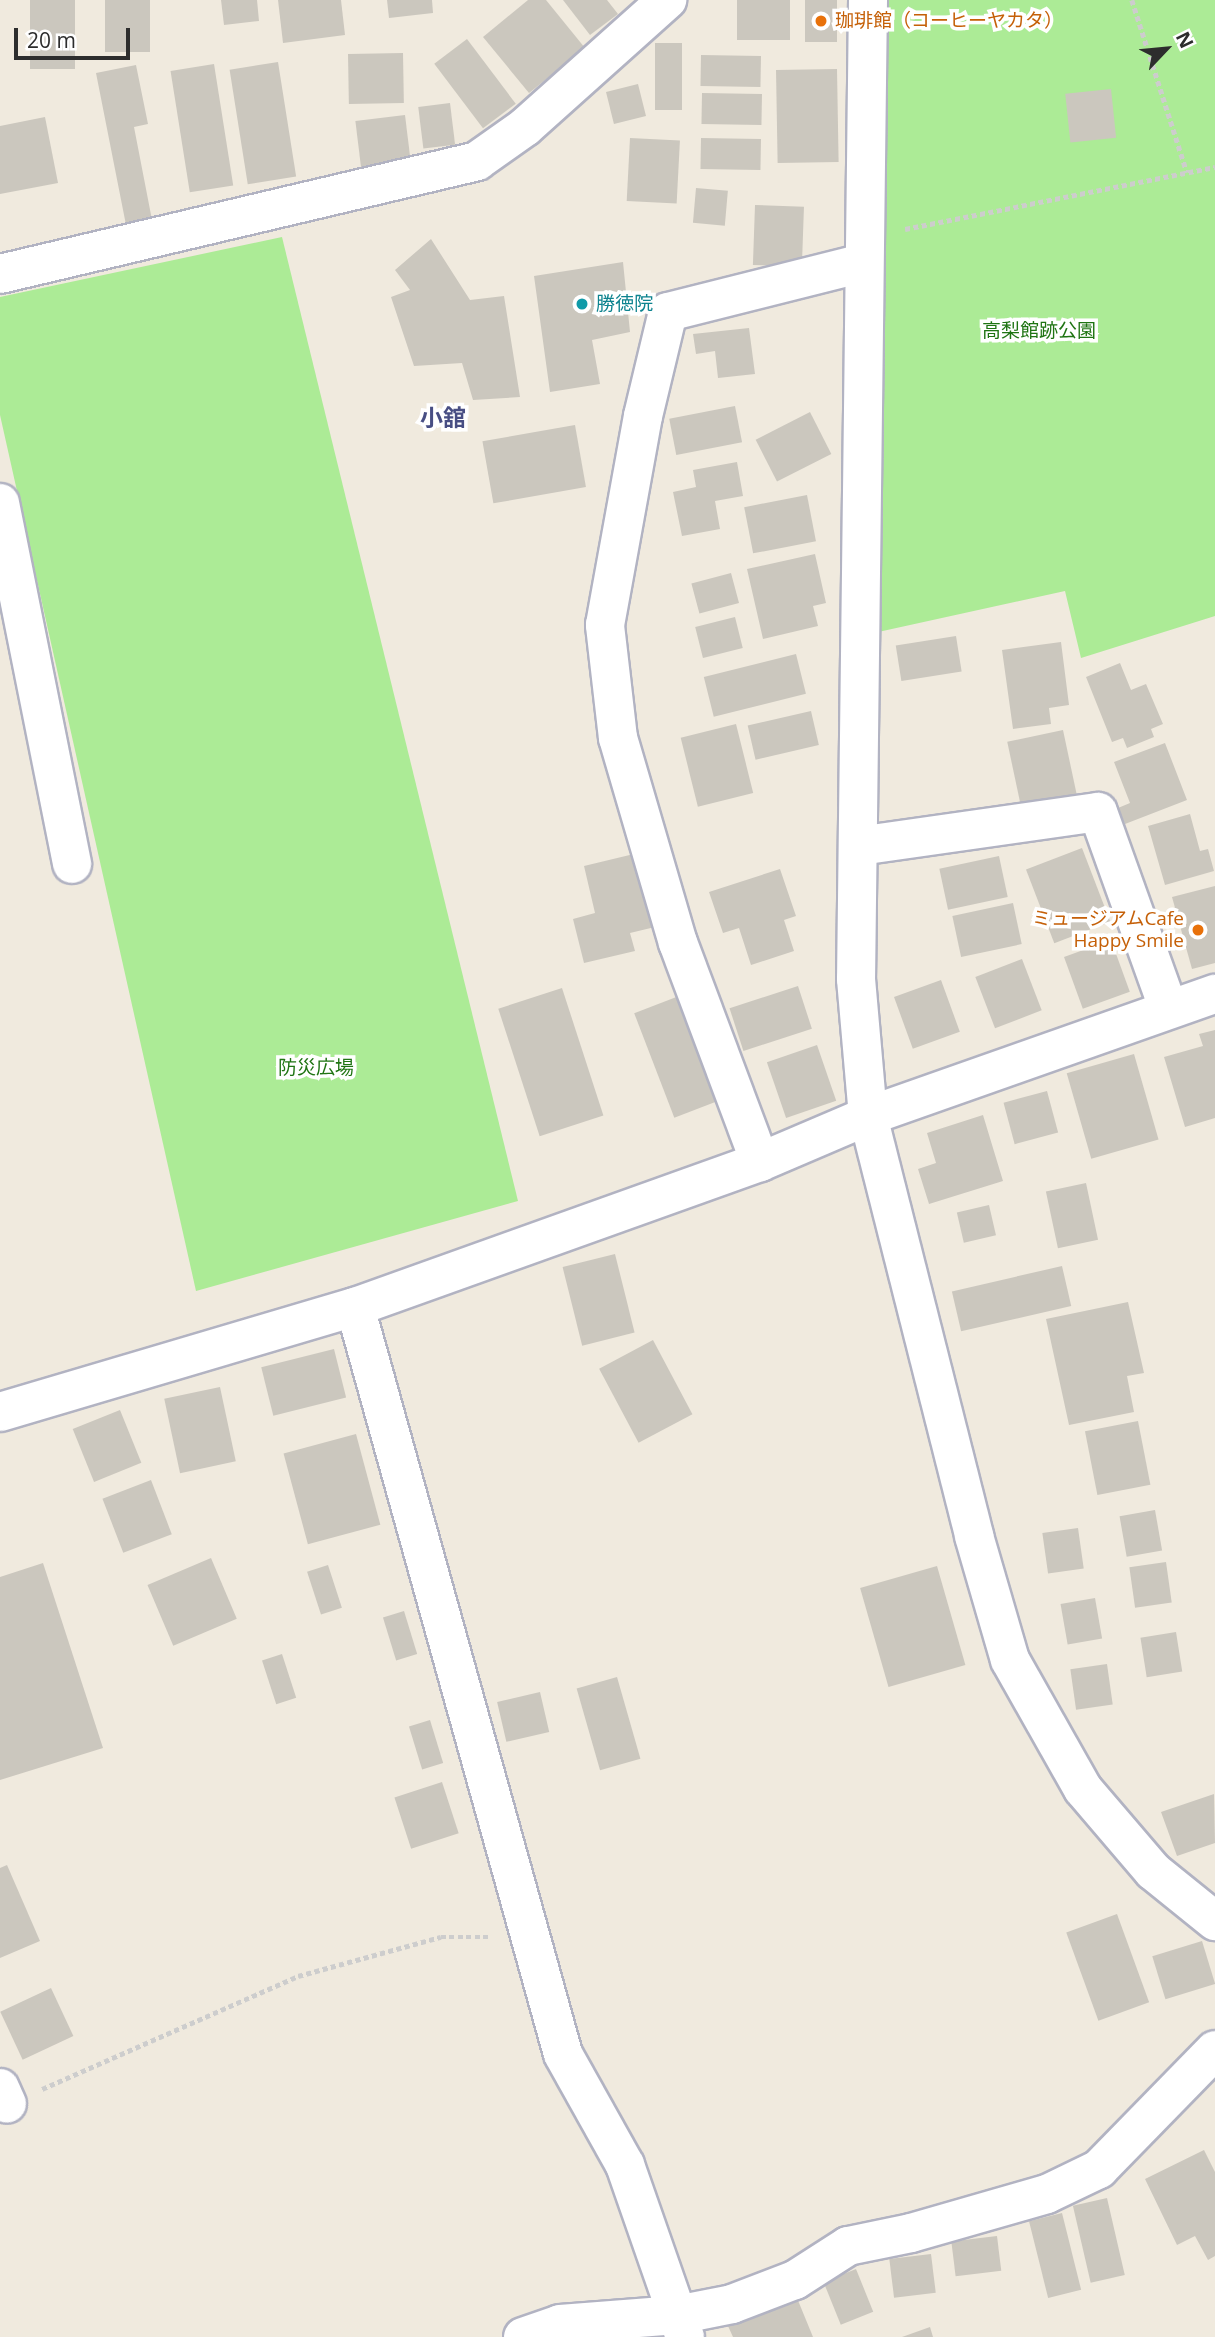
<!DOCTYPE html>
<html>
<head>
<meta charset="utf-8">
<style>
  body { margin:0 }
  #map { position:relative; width:1215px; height:2337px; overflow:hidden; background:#f0eade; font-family:"Open Sans","Noto Sans JP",sans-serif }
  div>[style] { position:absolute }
  .green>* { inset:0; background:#aceb96 }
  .building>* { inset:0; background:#cbc7be; transform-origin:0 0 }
  .path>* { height:4.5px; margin-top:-2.25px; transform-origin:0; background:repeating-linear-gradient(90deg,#cdcdcd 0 5px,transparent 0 8.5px) }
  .roads { filter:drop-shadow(2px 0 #b2b3c2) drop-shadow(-2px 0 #b2b3c2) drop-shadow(0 2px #b2b3c2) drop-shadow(0 -2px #b2b3c2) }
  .minor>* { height:38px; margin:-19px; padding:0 19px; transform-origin:19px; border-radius:19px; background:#fff }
  .dots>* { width:19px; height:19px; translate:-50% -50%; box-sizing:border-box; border:4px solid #fff; border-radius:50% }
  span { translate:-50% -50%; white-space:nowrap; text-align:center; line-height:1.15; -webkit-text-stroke:7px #fff; paint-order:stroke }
  .food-label { font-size:19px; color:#c56008 }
  .left { translate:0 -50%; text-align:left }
  .right { translate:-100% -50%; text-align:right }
  .culture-label { font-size:19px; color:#0d838f }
  .park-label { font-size:19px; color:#1f7413 }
  .quarter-label { font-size:23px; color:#484e83; font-weight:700 }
  .north { position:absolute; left:1131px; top:14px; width:70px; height:70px; -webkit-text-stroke:5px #fff; paint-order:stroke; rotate:64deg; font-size:19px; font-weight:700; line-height:28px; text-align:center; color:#2d2d2d }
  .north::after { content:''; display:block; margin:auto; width:24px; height:32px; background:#2d2d2d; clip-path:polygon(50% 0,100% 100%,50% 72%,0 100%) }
  .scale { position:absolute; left:14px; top:28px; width:116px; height:32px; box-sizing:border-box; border:4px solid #2d2d2d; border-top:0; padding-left:9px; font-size:21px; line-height:24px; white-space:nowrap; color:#2d2d2d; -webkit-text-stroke:5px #fff; paint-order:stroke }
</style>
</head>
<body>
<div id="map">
  <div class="green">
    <div style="clip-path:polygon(868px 0,1215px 0,1215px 616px,1081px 658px,1065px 591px,860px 636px)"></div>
    <div style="clip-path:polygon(282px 237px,518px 1201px,196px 1291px,0 415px,0 297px)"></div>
  </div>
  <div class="building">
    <div style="left:30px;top:0;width:45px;height:69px"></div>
    <div style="left:105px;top:0;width:45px;height:52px"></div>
    <div style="clip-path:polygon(221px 0,257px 0,259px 21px,224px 25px)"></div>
    <div style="clip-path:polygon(278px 0,341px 0,345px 35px,283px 43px)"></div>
    <div style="clip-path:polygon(387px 0,432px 0,433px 13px,389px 18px)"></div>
    <div style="clip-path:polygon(528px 0,546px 0,585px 48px,529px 93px,483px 37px)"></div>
    <div style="clip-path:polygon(563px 0,607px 0,618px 14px,590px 35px)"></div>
    <div style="left:737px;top:0;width:53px;height:40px"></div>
    <div style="left:805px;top:0;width:32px;height:42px"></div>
    <div style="left:467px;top:39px;width:81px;height:41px;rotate:53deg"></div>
    <div style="left:655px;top:43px;width:27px;height:67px"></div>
    <div style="left:403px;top:53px;width:50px;height:55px;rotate:89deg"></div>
    <div style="left:701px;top:55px;width:60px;height:31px;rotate:1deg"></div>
    <div style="left:278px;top:62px;width:116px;height:49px;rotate:81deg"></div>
    <div style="left:214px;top:64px;width:123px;height:44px;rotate:81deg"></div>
    <div style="clip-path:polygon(136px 65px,148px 124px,134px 127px,152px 220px,126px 225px,96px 73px)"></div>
    <div style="left:837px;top:69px;width:93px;height:61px;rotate:89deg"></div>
    <div style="left:638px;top:84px;width:33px;height:33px;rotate:76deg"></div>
    <div style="left:1111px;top:89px;width:49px;height:46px;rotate:84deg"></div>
    <div style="left:702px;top:93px;width:60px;height:31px;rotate:1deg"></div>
    <div style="left:450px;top:103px;width:42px;height:32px;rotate:83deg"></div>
    <div style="left:405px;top:115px;width:47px;height:50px;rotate:83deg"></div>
    <div style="clip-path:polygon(45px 117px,58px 183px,0 194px,0 126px)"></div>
    <div style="left:630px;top:138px;width:50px;height:63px;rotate:3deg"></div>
    <div style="left:701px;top:138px;width:60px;height:31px;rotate:1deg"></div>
    <div style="left:696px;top:188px;width:32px;height:35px;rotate:5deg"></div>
    <div style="left:755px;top:205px;width:49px;height:60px;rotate:2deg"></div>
    <div style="clip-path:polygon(431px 239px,470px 300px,504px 296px,520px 397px,473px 400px,462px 363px,414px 366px,391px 297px,410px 290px,395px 270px)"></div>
    <div style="clip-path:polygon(623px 262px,630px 332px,592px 340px,600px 384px,550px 392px,534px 276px)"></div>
    <div style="clip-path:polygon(749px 328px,755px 374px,718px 378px,715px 351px,696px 354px,693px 334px)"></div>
    <div style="left:735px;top:406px;width:37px;height:67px;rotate:79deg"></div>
    <div style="left:810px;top:412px;width:47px;height:61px;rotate:63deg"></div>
    <div style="left:575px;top:425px;width:63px;height:94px;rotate:80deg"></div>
    <div style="clip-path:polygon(737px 462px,743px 496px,715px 501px,720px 529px,682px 536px,673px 492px,696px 487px,693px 470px)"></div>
    <div style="left:807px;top:495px;width:47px;height:64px;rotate:79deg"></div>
    <div style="clip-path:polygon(815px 554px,826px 603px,813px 606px,818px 626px,763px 639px,747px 569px)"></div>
    <div style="left:731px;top:573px;width:31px;height:41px;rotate:75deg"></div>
    <div style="left:735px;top:617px;width:32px;height:41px;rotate:76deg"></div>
    <div style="left:956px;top:636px;width:36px;height:61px;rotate:81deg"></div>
    <div style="clip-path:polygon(1061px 642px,1069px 705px,1049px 708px,1051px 724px,1013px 729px,1002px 650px)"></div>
    <div style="left:796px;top:654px;width:41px;height:95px;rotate:76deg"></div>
    <div style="clip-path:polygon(1120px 663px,1131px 690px,1146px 684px,1163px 724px,1151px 729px,1154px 737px,1127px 748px,1123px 738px,1112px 742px,1086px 677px)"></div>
    <div style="left:811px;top:711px;width:35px;height:65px;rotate:77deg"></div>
    <div style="left:736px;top:724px;width:71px;height:57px;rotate:76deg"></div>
    <div style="left:1063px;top:730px;width:66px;height:57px;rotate:78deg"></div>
    <div style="clip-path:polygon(1165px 743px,1187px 800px,1125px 824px,1118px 808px,1130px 803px,1114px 762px)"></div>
    <div style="clip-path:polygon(1190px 814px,1200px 851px,1208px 849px,1214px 871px,1165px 885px,1148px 826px)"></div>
    <div style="left:1082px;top:848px;width:79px;height:60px;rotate:69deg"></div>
    <div style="clip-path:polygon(638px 853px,655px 927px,630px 933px,635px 951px,584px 963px,573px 919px,595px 913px,584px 866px)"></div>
    <div style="left:999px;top:856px;width:42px;height:61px;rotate:78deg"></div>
    <div style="clip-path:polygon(780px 869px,796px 916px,784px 920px,794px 951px,751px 965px,739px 928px,723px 933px,709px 892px)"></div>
    <div style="clip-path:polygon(1215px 886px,1215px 963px,1192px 969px,1172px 897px)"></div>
    <div style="left:1013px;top:903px;width:42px;height:62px;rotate:78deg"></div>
    <div style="left:1111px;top:940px;width:55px;height:50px;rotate:70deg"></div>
    <div style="left:1022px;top:959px;width:55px;height:50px;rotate:69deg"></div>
    <div style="left:941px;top:980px;width:55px;height:50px;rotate:70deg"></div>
    <div style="left:798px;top:986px;width:45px;height:72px;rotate:72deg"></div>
    <div style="left:562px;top:988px;width:134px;height:67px;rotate:72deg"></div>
    <div style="left:679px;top:996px;width:112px;height:48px;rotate:69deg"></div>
    <div style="clip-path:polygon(1215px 1030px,1215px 1118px,1185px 1127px,1164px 1057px,1203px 1046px,1199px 1034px)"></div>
    <div style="left:817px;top:1045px;width:59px;height:53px;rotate:71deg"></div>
    <div style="left:1134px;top:1054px;width:89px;height:70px;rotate:74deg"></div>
    <div style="left:1047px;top:1091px;width:43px;height:45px;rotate:75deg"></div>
    <div style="clip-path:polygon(983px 1115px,1003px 1181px,929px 1204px,918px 1169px,936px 1163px,927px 1133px)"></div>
    <div style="left:1086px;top:1183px;width:58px;height:41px;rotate:78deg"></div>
    <div style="left:989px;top:1205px;width:31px;height:33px;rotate:77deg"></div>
    <div style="left:615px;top:1254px;width:81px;height:54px;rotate:76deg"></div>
    <div style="left:1062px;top:1266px;width:41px;height:113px;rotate:77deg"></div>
    <div style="clip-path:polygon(1128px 1302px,1144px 1373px,1127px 1376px,1134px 1412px,1069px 1425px,1046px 1319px)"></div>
    <div style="left:653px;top:1340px;width:84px;height:61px;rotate:62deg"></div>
    <div style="left:334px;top:1349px;width:50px;height:75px;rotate:76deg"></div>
    <div style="left:220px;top:1387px;width:76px;height:57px;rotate:78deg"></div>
    <div style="left:120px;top:1410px;width:57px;height:51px;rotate:68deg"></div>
    <div style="left:1138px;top:1421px;width:65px;height:54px;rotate:79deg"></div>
    <div style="left:356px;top:1434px;width:94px;height:75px;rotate:75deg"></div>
    <div style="left:151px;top:1480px;width:58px;height:52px;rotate:69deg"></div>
    <div style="left:1155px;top:1510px;width:41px;height:36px;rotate:80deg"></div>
    <div style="left:1078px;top:1528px;width:41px;height:36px;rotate:82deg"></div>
    <div style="left:211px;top:1558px;width:66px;height:69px;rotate:67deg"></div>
    <div style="left:1166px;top:1562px;width:41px;height:37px;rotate:82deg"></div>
    <div style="clip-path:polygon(43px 1563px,103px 1748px,0 1780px,0 1577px)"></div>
    <div style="left:328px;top:1565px;width:45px;height:22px;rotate:72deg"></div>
    <div style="left:937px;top:1566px;width:103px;height:80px;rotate:74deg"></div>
    <div style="left:1095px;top:1598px;width:41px;height:35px;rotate:80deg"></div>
    <div style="left:404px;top:1611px;width:45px;height:22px;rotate:73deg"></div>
    <div style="left:1176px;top:1632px;width:40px;height:36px;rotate:81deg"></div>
    <div style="left:282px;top:1654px;width:46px;height:21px;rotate:72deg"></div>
    <div style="left:1107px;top:1664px;width:41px;height:37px;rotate:82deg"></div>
    <div style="left:617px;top:1677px;width:85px;height:42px;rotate:74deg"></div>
    <div style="left:540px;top:1692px;width:41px;height:44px;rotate:77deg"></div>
    <div style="left:430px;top:1720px;width:45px;height:22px;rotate:73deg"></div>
    <div style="left:442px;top:1782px;width:54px;height:50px;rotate:72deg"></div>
    <div style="clip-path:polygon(1214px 1794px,1215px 1843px,1177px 1856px,1161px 1812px)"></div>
    <div style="clip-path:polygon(7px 1865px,40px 1941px,0 1958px,0 1868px)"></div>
    <div style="left:1117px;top:1914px;width:94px;height:54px;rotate:70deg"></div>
    <div style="left:1202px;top:1941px;width:45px;height:52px;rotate:73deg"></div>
    <div style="left:51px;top:1988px;width:53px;height:56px;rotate:65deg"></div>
    <div style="clip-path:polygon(1204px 2150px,1215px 2172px,1215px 2256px,1208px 2260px,1195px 2236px,1177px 2245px,1145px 2179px)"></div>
    <div style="left:1107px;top:2198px;width:79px;height:35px;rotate:77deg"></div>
    <div style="left:1062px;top:2213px;width:79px;height:34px;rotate:76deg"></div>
    <div style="left:997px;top:2236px;width:35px;height:46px;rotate:83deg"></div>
    <div style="left:931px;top:2254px;width:39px;height:42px;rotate:83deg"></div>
    <div style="left:856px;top:2269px;width:46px;height:35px;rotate:68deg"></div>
    <div style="clip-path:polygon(797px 2298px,813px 2337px,733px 2337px,728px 2326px)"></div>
    <div style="clip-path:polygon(930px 2327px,933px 2337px,902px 2337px)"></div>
  </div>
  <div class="path">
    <div style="left:1132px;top:0;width:181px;rotate:72.3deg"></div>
    <div style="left:905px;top:229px;width:316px;rotate:-11.3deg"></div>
    <div style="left:42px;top:2089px;width:280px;rotate:-23.8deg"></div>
    <div style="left:298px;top:1976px;width:148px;rotate:-15.3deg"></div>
    <div style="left:441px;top:1937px;width:50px"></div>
  </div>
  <div class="roads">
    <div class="minor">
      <div style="left:868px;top:0;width:979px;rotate:90.7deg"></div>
      <div style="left:856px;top:979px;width:138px;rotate:85deg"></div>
      <div style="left:868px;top:1116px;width:433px;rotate:75.8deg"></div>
      <div style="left:974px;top:1536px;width:129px;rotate:73.8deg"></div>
      <div style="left:1010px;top:1660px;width:148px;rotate:60.5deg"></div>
      <div style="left:1083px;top:1789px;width:108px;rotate:49.5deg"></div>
      <div style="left:1153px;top:1871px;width:80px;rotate:38.9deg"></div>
      <div style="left:0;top:274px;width:490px;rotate:-13.3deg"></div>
      <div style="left:477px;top:161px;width:59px;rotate:-35.3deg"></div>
      <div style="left:525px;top:127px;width:191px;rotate:-41.8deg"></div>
      <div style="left:0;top:503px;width:368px;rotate:78.7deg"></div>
      <div style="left:859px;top:846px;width:241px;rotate:-8.1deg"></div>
      <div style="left:1098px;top:812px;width:208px;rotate:70.3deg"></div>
      <div style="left:760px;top:1162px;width:234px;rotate:-110.5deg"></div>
      <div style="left:678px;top:943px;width:214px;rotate:-106.3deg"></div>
      <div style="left:618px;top:738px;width:114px;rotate:-96.6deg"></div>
      <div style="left:605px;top:625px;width:212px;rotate:-79.7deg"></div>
      <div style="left:643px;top:416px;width:107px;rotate:-76.5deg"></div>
      <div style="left:668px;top:312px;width:201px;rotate:-14.1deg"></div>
      <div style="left:355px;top:1307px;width:775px;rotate:74.44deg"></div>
      <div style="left:563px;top:2054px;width:127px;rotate:60.8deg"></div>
      <div style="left:625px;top:2165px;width:182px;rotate:70.8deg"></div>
      <div style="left:0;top:1412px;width:370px;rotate:-16.5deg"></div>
      <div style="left:355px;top:1307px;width:430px;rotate:-19.7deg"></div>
      <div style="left:760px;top:1162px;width:117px;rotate:-23.1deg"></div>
      <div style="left:868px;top:1116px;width:368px;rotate:-19.4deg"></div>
      <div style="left:0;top:2088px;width:17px;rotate:66deg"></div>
      <div style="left:523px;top:2337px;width:39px;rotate:-19deg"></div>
      <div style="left:560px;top:2324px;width:117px;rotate:-4.4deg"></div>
      <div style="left:677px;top:2315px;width:56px;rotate:-11.3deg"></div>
      <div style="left:732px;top:2304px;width:67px;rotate:-20.9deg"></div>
      <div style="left:795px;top:2280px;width:63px;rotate:-32.7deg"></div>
      <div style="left:848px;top:2246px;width:64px;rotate:-11.7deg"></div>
      <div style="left:911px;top:2233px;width:141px;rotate:-16deg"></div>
      <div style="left:1047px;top:2194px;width:58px;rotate:-25.7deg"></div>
      <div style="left:1099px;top:2169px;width:166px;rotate:-45.7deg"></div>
    </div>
  </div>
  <div class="dots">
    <div style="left:821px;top:21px;background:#e8710a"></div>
    <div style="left:582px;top:304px;background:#0f9aa8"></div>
    <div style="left:1198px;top:930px;background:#e8710a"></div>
  </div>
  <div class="food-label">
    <span class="left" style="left:835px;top:21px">珈琲館（コーヒーヤカタ）</span>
    <span class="right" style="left:1184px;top:930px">ミュージアムCafe<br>Happy Smile</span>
  </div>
  <div class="culture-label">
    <span class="left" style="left:596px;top:304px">勝徳院</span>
  </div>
  <div class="park-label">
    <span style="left:1039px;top:331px">高梨館跡公園</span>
    <span style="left:316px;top:1068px">防災広場</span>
  </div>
  <div class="quarter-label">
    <span style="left:443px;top:417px">小舘</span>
  </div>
  <div class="north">N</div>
  <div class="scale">20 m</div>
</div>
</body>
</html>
